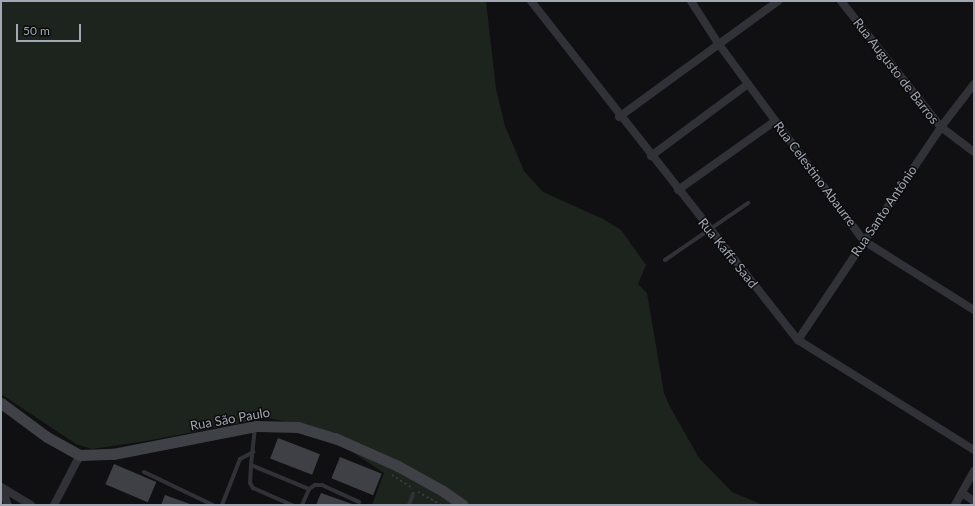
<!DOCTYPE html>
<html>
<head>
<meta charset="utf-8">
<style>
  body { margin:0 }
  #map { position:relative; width:975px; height:506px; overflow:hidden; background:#101012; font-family:Lato,sans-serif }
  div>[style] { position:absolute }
  .green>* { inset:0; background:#1c241d }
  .building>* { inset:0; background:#3f4045; transform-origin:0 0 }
  .path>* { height:1.5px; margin-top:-0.75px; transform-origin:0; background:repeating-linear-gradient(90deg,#37393e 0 2px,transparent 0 5px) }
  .lane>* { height:4px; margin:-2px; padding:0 2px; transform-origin:2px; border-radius:2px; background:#313237 }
  .street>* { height:8px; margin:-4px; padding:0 4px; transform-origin:4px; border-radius:4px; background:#313237 }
  .secondary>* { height:11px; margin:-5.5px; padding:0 5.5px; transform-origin:5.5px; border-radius:5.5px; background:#3f4147 }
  span { translate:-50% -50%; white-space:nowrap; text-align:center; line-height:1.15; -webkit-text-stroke:3px #0b0b0c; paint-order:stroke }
  .street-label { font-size:13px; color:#a1a7b3 }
  .frame { position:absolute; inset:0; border:2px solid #a1a7b3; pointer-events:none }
  .scale { position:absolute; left:16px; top:24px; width:65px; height:18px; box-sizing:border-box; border:2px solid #a1a7b3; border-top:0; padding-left:5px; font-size:12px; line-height:14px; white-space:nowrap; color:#a1a7b3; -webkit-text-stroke:3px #0b0b0c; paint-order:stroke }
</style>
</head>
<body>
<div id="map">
  <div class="green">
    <div style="clip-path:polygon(1px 1px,486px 1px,496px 89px,505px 126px,524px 171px,543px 192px,603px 219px,621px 230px,646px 265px,638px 284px,647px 293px,664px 393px,669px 405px,699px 458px,732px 492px,763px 505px,372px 505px,384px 473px,316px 428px,268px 418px,146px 441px,92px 449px,76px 444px,1px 394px)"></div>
  </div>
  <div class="building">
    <div style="left:278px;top:438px;width:45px;height:22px;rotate:21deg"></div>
    <div style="left:340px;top:457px;width:45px;height:23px;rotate:22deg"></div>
    <div style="left:114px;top:464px;width:46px;height:22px;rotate:23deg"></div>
    <div style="clip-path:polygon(321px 493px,352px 504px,352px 505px,316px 505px)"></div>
    <div style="clip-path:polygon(165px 495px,190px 504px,190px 505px,161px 505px)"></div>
  </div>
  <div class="path">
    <div style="left:392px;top:475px;width:24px;rotate:33deg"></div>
    <div style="left:418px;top:492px;width:26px;rotate:29deg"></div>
  </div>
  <div class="lane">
    <div style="left:665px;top:260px;width:101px;rotate:-34.5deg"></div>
    <div style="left:255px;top:427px;width:38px;rotate:96deg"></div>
    <div style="left:251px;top:465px;width:63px;rotate:22.5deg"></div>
    <div style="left:309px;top:489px;width:7px;rotate:-34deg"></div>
    <div style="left:315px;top:485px;width:7px"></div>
    <div style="left:322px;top:485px;width:41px;rotate:24.7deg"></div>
    <div style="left:251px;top:465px;width:18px;rotate:93deg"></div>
    <div style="left:250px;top:483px;width:6px;rotate:59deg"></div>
    <div style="left:253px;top:488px;width:43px;rotate:23.6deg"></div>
    <div style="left:144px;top:472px;width:76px;rotate:25.6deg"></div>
    <div style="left:222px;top:505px;width:49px;rotate:-68.6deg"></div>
    <div style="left:240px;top:459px;width:15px;rotate:-28deg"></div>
    <div style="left:302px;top:505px;width:17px;rotate:-66deg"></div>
    <div style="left:409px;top:505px;width:12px;rotate:-70deg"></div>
  </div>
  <div class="street">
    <div style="left:531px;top:1px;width:432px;rotate:51.8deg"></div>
    <div style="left:798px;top:340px;width:208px;rotate:32deg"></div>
    <div style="left:691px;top:1px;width:50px;rotate:57.3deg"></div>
    <div style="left:718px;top:43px;width:246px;rotate:53.6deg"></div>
    <div style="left:864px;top:241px;width:130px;rotate:32.1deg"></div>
    <div style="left:841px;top:1px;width:161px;rotate:51.6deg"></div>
    <div style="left:941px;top:127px;width:41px;rotate:37.1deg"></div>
    <div style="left:619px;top:117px;width:197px;rotate:-36.1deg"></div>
    <div style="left:651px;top:156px;width:121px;rotate:-36.6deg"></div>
    <div style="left:678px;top:190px;width:119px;rotate:-35.4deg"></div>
    <div style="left:798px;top:340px;width:257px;rotate:-56.1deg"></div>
    <div style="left:941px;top:127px;width:54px;rotate:-52.5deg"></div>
    <div style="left:1px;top:487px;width:35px;rotate:31deg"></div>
    <div style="left:2px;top:488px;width:18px;rotate:71deg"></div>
    <div style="left:962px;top:493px;width:14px;rotate:34deg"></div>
    <div style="left:54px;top:505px;width:56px;rotate:-62.5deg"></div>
    <div style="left:955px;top:505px;width:39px;rotate:-61deg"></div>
  </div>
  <div class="secondary">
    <div style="left:1px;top:403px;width:57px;rotate:36.5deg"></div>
    <div style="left:47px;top:437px;width:38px;rotate:29deg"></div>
    <div style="left:80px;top:455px;width:33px;rotate:-2deg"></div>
    <div style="left:113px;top:454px;width:146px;rotate:-11.1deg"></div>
    <div style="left:256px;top:426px;width:42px;rotate:1.4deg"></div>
    <div style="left:298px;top:427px;width:39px;rotate:17deg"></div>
    <div style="left:335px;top:438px;width:69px;rotate:24deg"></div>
    <div style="left:398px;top:466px;width:51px;rotate:29.1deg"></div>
    <div style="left:443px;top:491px;width:24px;rotate:35deg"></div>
  </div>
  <div class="street-label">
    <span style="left:896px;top:71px;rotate:52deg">Rua Augusto de Barros</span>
    <span style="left:815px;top:174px;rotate:53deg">Rua Celestino Abaurre</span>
    <span style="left:884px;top:211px;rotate:-56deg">Rua Santo Antônio</span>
    <span style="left:728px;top:253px;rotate:51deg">Rua Kaffa Saad</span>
    <span style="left:230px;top:419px;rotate:-10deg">Rua São Paulo</span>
  </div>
  <div class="frame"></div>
  <div class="scale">50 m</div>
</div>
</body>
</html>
